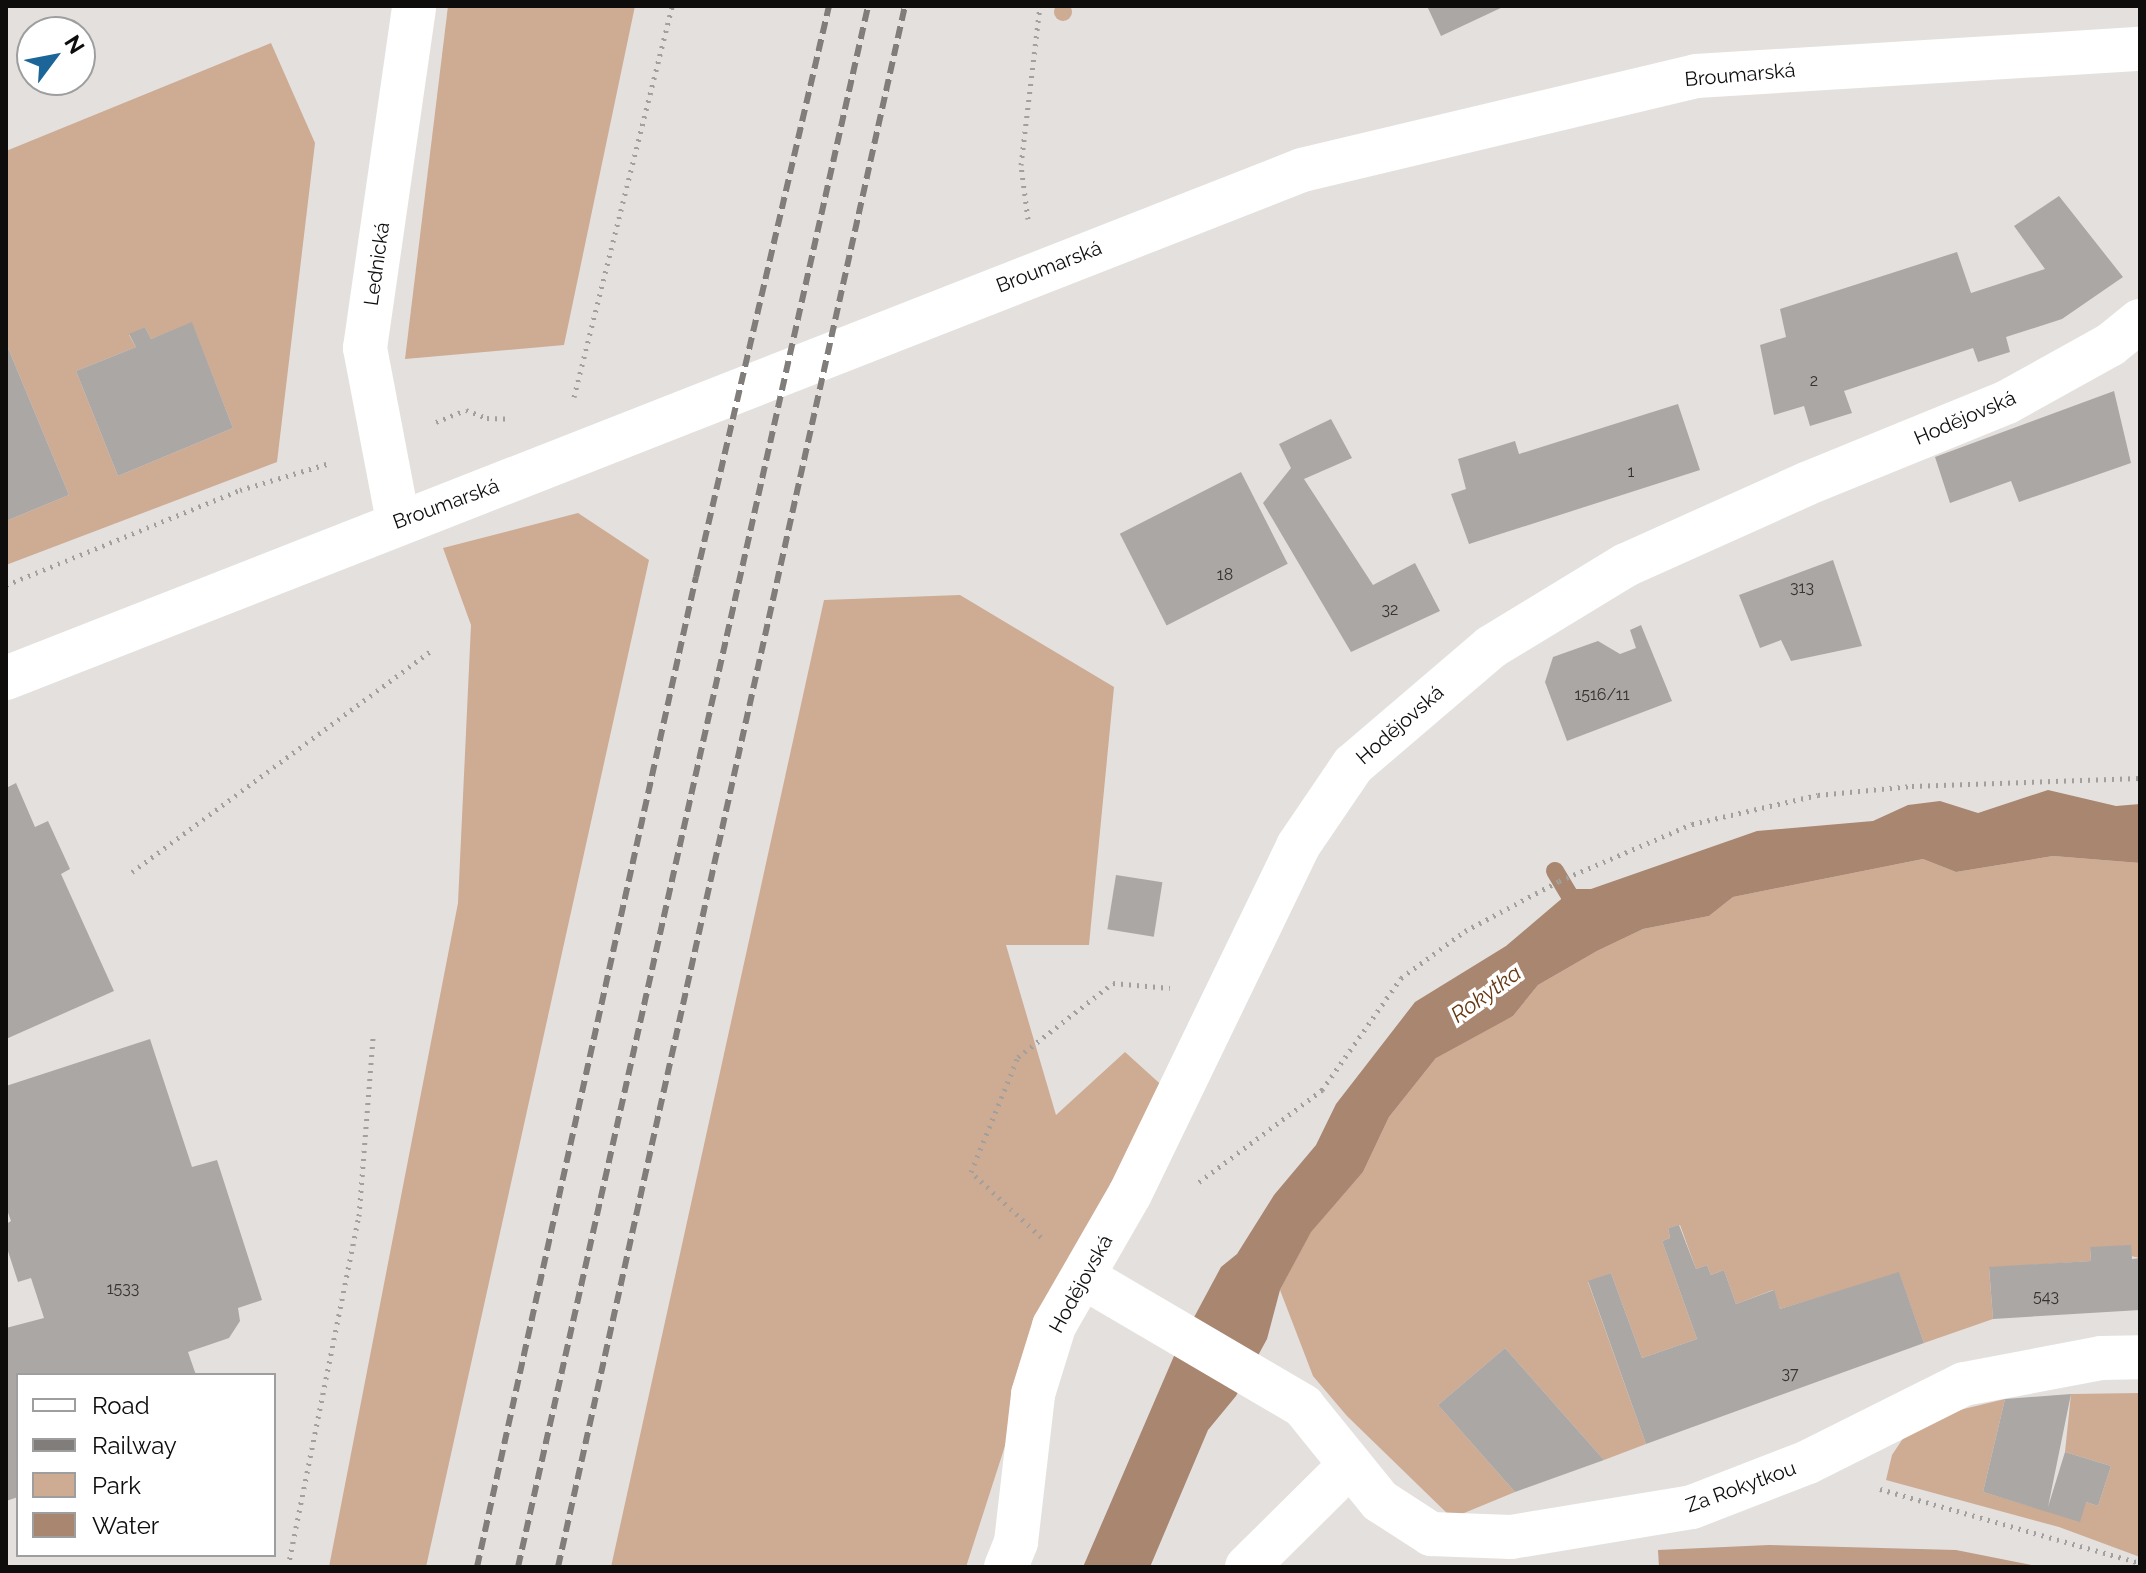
<!DOCTYPE html>
<html>
<head>
<meta charset="utf-8">
<style>
  body { margin:0 }
  #map { position:relative; width:2146px; height:1573px; overflow:hidden; background:#e4e0dd; font-family:Raleway,sans-serif }
  div>[style] { position:absolute }
  .green>* { inset:0; background:#ceab93 }
  .round { border-radius:50% }
  .forest>* { inset:0; background:#bf9c85 }
  .water>* { inset:0; background:#a88670 }
  .stream>* { height:18px; margin:-9px; padding:0 9px; transform-origin:9px; border-radius:9px; background:#a88670 }
  .building>* { inset:0; background:#aba7a5; transform-origin:0 0 }
  .path>* { height:5px; margin-top:-2.5px; transform-origin:0; background:repeating-linear-gradient(90deg,#a29f9d 0 2px,transparent 0 8px) }
  .street>* { height:44px; margin:-22px; padding:0 22px; transform-origin:22px; border-radius:22px; background:#fff }
  .secondary>* { height:44px; margin:-22px; padding:0 22px; transform-origin:22px; border-radius:22px; background:#fff }
  .rail>* { height:6px; margin-top:-3px; transform-origin:0; background:repeating-linear-gradient(90deg,#807d7b 0 12px,transparent 0 18px) }
  span { translate:-50% -50%; white-space:nowrap; text-align:center; line-height:1.15; -webkit-text-stroke:7px #fff; paint-order:stroke }
  .number-label { font-size:16px; color:#353432 }
  .number-label span { -webkit-text-stroke-width:0 }
  .street-label { font-size:20px; color:#0e0d0c }
  .water-label { font-size:22px; color:#663711; font-style:italic }
  .frame { position:absolute; inset:0; border:8px solid #0e0d0c; pointer-events:none }
  .legend { position:absolute; left:16px; top:1373px; width:260px; height:184px; box-sizing:border-box; background:#fff; border:2px solid #9f9e9e; margin:0; padding:10px 14px; list-style:none; font-size:24px; color:#0e0d0c }
  .legend li { display:flex; align-items:center; gap:16px; height:40px }
  .legend b { width:40px; border:2px solid #9f9e9e }
  .north { position:absolute; left:16px; top:16px; width:80px; height:80px; box-sizing:border-box; background:#fff; border:2px solid #9f9e9e; border-radius:50%; rotate:58deg; font-size:22px; font-weight:700; line-height:32px; text-align:center; color:#0e0d0c }
  .north::after { content:''; display:block; margin:auto; width:28px; height:36px; background:#1b6598; clip-path:polygon(50% 0,100% 100%,50% 72%,0 100%) }
</style>
</head>
<body>
<div id="map">
  <div class="green">
    <div class="round" style="left:1054px;top:3px;width:18px;height:18px"></div>
    <div style="clip-path:polygon(448px 6px,635px 6px,564px 345px,405px 359px)"></div>
    <div style="clip-path:polygon(evenodd,271px 43px,315px 143px,277px 462px,6px 565px,6px 521px,69px 495px,6px 343px,6px 151px,271px 43px,192px 323px,233px 428px,118px 476px,76px 371px,136px 347px,129px 335px,145px 327px,151px 339px,192px 323px)"></div>
    <div style="clip-path:polygon(578px 513px,649px 560px,426px 1567px,329px 1567px,458px 903px,471px 625px,443px 548px)"></div>
    <div style="clip-path:polygon(960px 595px,1114px 687px,1089px 945px,1006px 945px,1056px 1115px,1125px 1052px,1167px 1090px,1050px 1306px,966px 1567px,611px 1567px,824px 600px)"></div>
    <div style="clip-path:polygon(2053px 856px,2140px 863px,2140px 1258px,2090px 1247px,2091px 1261px,1989px 1268px,1993px 1319px,1924px 1343px,1899px 1273px,1780px 1309px,1773px 1290px,1736px 1304px,1724px 1270px,1711px 1275px,1707px 1265px,1696px 1269px,1680px 1225px,1668px 1228px,1670px 1238px,1662px 1241px,1697px 1339px,1642px 1358px,1611px 1273px,1588px 1282px,1646px 1444px,1604px 1460px,1505px 1348px,1438px 1405px,1515px 1492px,1452px 1518px,1347px 1416px,1313px 1376px,1280px 1290px,1311px 1231px,1363px 1172px,1389px 1117px,1436px 1058px,1456px 1042px,1513px 1016px,1538px 985px,1597px 951px,1643px 929px,1709px 916px,1733px 897px,1923px 859px,1956px 872px)"></div>
    <div style="clip-path:polygon(2140px 1393px,2140px 1557px,2059px 1527px,1886px 1480px,1892px 1455px,1906px 1434px,1943px 1414px,2005px 1399px,1983px 1492px,2047px 1511px,2086px 1502px,2098px 1506px,2111px 1466px,2065px 1452px,2071px 1394px)"></div>
  </div>
  <div class="forest">
    <div style="clip-path:polygon(1769px 1545px,1956px 1550px,2041px 1567px,1659px 1567px,1658px 1550px)"></div>
  </div>
  <div class="water">
    <div style="clip-path:polygon(2048px 790px,2116px 806px,2140px 804px,2140px 863px,2053px 856px,1956px 872px,1923px 859px,1733px 897px,1709px 916px,1643px 929px,1597px 951px,1538px 985px,1513px 1016px,1436px 1058px,1389px 1117px,1363px 1172px,1311px 1232px,1280px 1290px,1267px 1339px,1236px 1396px,1208px 1430px,1150px 1567px,1083px 1567px,1177px 1349px,1221px 1267px,1237px 1254px,1274px 1195px,1316px 1145px,1336px 1104px,1415px 1002px,1506px 946px,1573px 889px,1591px 889px,1757px 831px,1873px 821px,1908px 805px,1940px 801px,1978px 813px)"></div>
  </div>
  <div class="stream">
    <div style="left:1555px;top:871px;width:49px;rotate:59.2deg"></div>
  </div>
  <div class="building">
    <div style="clip-path:polygon(1427px 6px,1505px 6px,1441px 36px)"></div>
    <div style="clip-path:polygon(2059px 196px,2123px 277px,2062px 319px,2006px 337px,2010px 352px,1978px 362px,1973px 348px,1844px 391px,1852px 413px,1810px 426px,1804px 406px,1774px 415px,1760px 345px,1786px 337px,1780px 309px,1957px 252px,1971px 293px,2045px 269px,2014px 226px)"></div>
    <div style="clip-path:polygon(192px 322px,233px 428px,118px 476px,76px 371px,136px 347px,129px 334px,145px 327px,151px 339px)"></div>
    <div style="clip-path:polygon(6px 343px,69px 495px,6px 521px)"></div>
    <div style="clip-path:polygon(2114px 391px,2131px 463px,2019px 502px,2011px 481px,1950px 503px,1935px 457px)"></div>
    <div style="clip-path:polygon(1678px 404px,1700px 470px,1469px 544px,1451px 494px,1466px 489px,1458px 459px,1515px 441px,1519px 454px)"></div>
    <div style="clip-path:polygon(1331px 419px,1352px 458px,1304px 479px,1373px 585px,1415px 563px,1440px 611px,1351px 652px,1263px 503px,1291px 468px,1279px 444px)"></div>
    <div style="left:1241px;top:472px;width:103px;height:136px;rotate:63deg"></div>
    <div style="clip-path:polygon(1833px 560px,1862px 646px,1791px 661px,1781px 640px,1760px 648px,1739px 595px)"></div>
    <div style="clip-path:polygon(1641px 625px,1672px 701px,1567px 741px,1545px 682px,1553px 657px,1598px 641px,1620px 654px,1636px 648px,1630px 630px)"></div>
    <div style="clip-path:polygon(16px 783px,35px 827px,48px 821px,70px 869px,61px 874px,114px 991px,6px 1039px,6px 788px)"></div>
    <div style="left:1116px;top:875px;width:47px;height:55px;rotate:9deg"></div>
    <div style="clip-path:polygon(150px 1039px,192px 1167px,217px 1160px,262px 1300px,238px 1308px,240px 1321px,229px 1338px,188px 1352px,196px 1375px,18px 1375px,18px 1497px,6px 1501px,6px 1328px,44px 1318px,31px 1278px,18px 1282px,6px 1245px,6px 1224px,11px 1221px,6px 1207px,6px 1086px)"></div>
    <div style="clip-path:polygon(1679px 1225px,1696px 1269px,1707px 1265px,1711px 1275px,1724px 1270px,1736px 1304px,1774px 1290px,1780px 1309px,1899px 1272px,1924px 1343px,1646px 1444px,1588px 1281px,1611px 1273px,1642px 1358px,1697px 1339px,1662px 1241px,1670px 1238px,1668px 1228px)"></div>
    <div style="clip-path:polygon(2131px 1245px,2132px 1259px,2140px 1258px,2140px 1310px,1993px 1319px,1989px 1267px,2091px 1261px,2090px 1247px)"></div>
    <div style="clip-path:polygon(1505px 1348px,1604px 1460px,1515px 1492px,1438px 1405px)"></div>
    <div style="clip-path:polygon(2071px 1394px,2048px 1507px,2065px 1452px,2111px 1466px,2098px 1506px,2086px 1502px,2080px 1522px,1983px 1492px,2005px 1399px)"></div>
  </div>
  <div class="path">
    <div style="left:1028px;top:219px;width:54px;rotate:-97.4deg"></div>
    <div style="left:1021px;top:165px;width:160px;rotate:-83.2deg"></div>
    <div style="left:574px;top:397px;width:403px;rotate:-75.9deg"></div>
    <div style="left:436px;top:422px;width:32px;rotate:-22deg"></div>
    <div style="left:466px;top:410px;width:22px;rotate:21deg"></div>
    <div style="left:487px;top:418px;width:23px;rotate:2deg"></div>
    <div style="left:6px;top:585px;width:253px;rotate:-22.1deg"></div>
    <div style="left:240px;top:490px;width:94px;rotate:-16.7deg"></div>
    <div style="left:132px;top:872px;width:372px;rotate:-36.5deg"></div>
    <div style="left:1199px;top:1182px;width:154px;rotate:-36.8deg"></div>
    <div style="left:1322px;top:1090px;width:137px;rotate:-54.8deg"></div>
    <div style="left:1401px;top:978px;width:79px;rotate:-36.3deg"></div>
    <div style="left:1465px;top:931px;width:106px;rotate:-28deg"></div>
    <div style="left:1559px;top:881px;width:145px;rotate:-23.2deg"></div>
    <div style="left:1692px;top:824px;width:129px;rotate:-13deg"></div>
    <div style="left:1818px;top:795px;width:94px;rotate:-5.5deg"></div>
    <div style="left:1912px;top:786px;width:228px;rotate:-2deg"></div>
    <div style="left:1041px;top:1237px;width:96px;rotate:-137.1deg"></div>
    <div style="left:971px;top:1172px;width:124px;rotate:-67.8deg"></div>
    <div style="left:1018px;top:1057px;width:120px;rotate:-37.9deg"></div>
    <div style="left:1113px;top:983px;width:57px;rotate:5deg"></div>
    <div style="left:1880px;top:1489px;width:270px;rotate:15.9deg"></div>
    <div style="left:288px;top:1567px;width:358px;rotate:-78.6deg"></div>
    <div style="left:359px;top:1216px;width:179px;rotate:-85.5deg"></div>
  </div>
  <div class="street">
    <div style="left:398px;top:521px;width:176px;rotate:-100.8deg"></div>
    <div style="left:365px;top:348px;width:345px;rotate:-81.8deg"></div>
    <div style="left:1085px;top:1278px;width:253px;rotate:30.4deg"></div>
    <div style="left:1303px;top:1406px;width:122px;rotate:51deg"></div>
    <div style="left:1380px;top:1501px;width:61px;rotate:32.9deg"></div>
    <div style="left:1431px;top:1534px;width:80px;rotate:2.1deg"></div>
    <div style="left:1511px;top:1537px;width:183px;rotate:-9.4deg"></div>
    <div style="left:1692px;top:1507px;width:124px;rotate:-21.2deg"></div>
    <div style="left:1808px;top:1462px;width:174px;rotate:-26.6deg"></div>
    <div style="left:1964px;top:1384px;width:139px;rotate:-10.7deg"></div>
    <div style="left:2101px;top:1358px;width:39px;rotate:-1deg"></div>
    <div style="left:1006px;top:1567px;width:27px;rotate:-68deg"></div>
    <div style="left:1016px;top:1542px;width:149px;rotate:-83.4deg"></div>
    <div style="left:1033px;top:1394px;width:71px;rotate:-72.8deg"></div>
    <div style="left:1054px;top:1326px;width:152px;rotate:-60.1deg"></div>
    <div style="left:1130px;top:1194px;width:386px;rotate:-64.2deg"></div>
    <div style="left:1298px;top:846px;width:98px;rotate:-55.8deg"></div>
    <div style="left:1353px;top:765px;width:182px;rotate:-40.5deg"></div>
    <div style="left:1491px;top:647px;width:158px;rotate:-31.3deg"></div>
    <div style="left:1626px;top:565px;width:197px;rotate:-24.2deg"></div>
    <div style="left:1806px;top:484px;width:217px;rotate:-22.2deg"></div>
    <div style="left:2007px;top:402px;width:118px;rotate:-29deg"></div>
    <div style="left:2110px;top:345px;width:38px;rotate:-39deg"></div>
    <div style="left:1247px;top:1567px;width:144px;rotate:-44.7deg"></div>
  </div>
  <div class="secondary">
    <div style="left:6px;top:678px;width:1392px;rotate:-21.4deg"></div>
    <div style="left:1302px;top:170px;width:405px;rotate:-13.4deg"></div>
    <div style="left:1696px;top:76px;width:445px;rotate:-3.5deg"></div>
  </div>
  <div class="rail">
    <div style="left:477px;top:1567px;width:1014px;rotate:-77.53deg"></div>
    <div style="left:696px;top:577px;width:586px;rotate:-76.89deg"></div>
    <div style="left:518px;top:1567px;width:1600px;rotate:-77.36deg"></div>
    <div style="left:558px;top:1567px;width:1599px;rotate:-77.47deg"></div>
  </div>
  <div class="number-label">
    <span style="left:1814px;top:381px">2</span>
    <span style="left:1631px;top:472px">1</span>
    <span style="left:1225px;top:575px">18</span>
    <span style="left:1802px;top:588px">313</span>
    <span style="left:1390px;top:610px">32</span>
    <span style="left:1602px;top:695px">1516/11</span>
    <span style="left:123px;top:1289px">1533</span>
    <span style="left:2046px;top:1297px">543</span>
    <span style="left:1790px;top:1374px">37</span>
  </div>
  <div class="street-label">
    <span style="left:1740px;top:75px;rotate:-5deg">Broumarská</span>
    <span style="left:377px;top:264px;rotate:-82deg">Lednická</span>
    <span style="left:1049px;top:267px;rotate:-21deg">Broumarská</span>
    <span style="left:1965px;top:418px;rotate:-23deg">Hodějovská</span>
    <span style="left:446px;top:504px;rotate:-20deg">Broumarská</span>
    <span style="left:1400px;top:725px;rotate:-41deg">Hodějovská</span>
    <span style="left:1081px;top:1284px;rotate:-61deg">Hodějovská</span>
    <span style="left:1741px;top:1487px;rotate:-20deg">Za Rokytkou</span>
  </div>
  <div class="water-label">
    <span style="left:1486px;top:994px;rotate:-36deg">Rokytka</span>
  </div>
  <div class="frame"></div>
  <ul class="legend">
  <li><b style="height:10px;background:#fff"></b>Road</li>
  <li><b style="height:10px;background:#807d7b"></b>Railway</li>
  <li><b style="height:22px;background:#ceab93"></b>Park</li>
  <li><b style="height:22px;background:#a88670"></b>Water</li>
  </ul>
  <div class="north">N</div>
</div>
</body>
</html>
